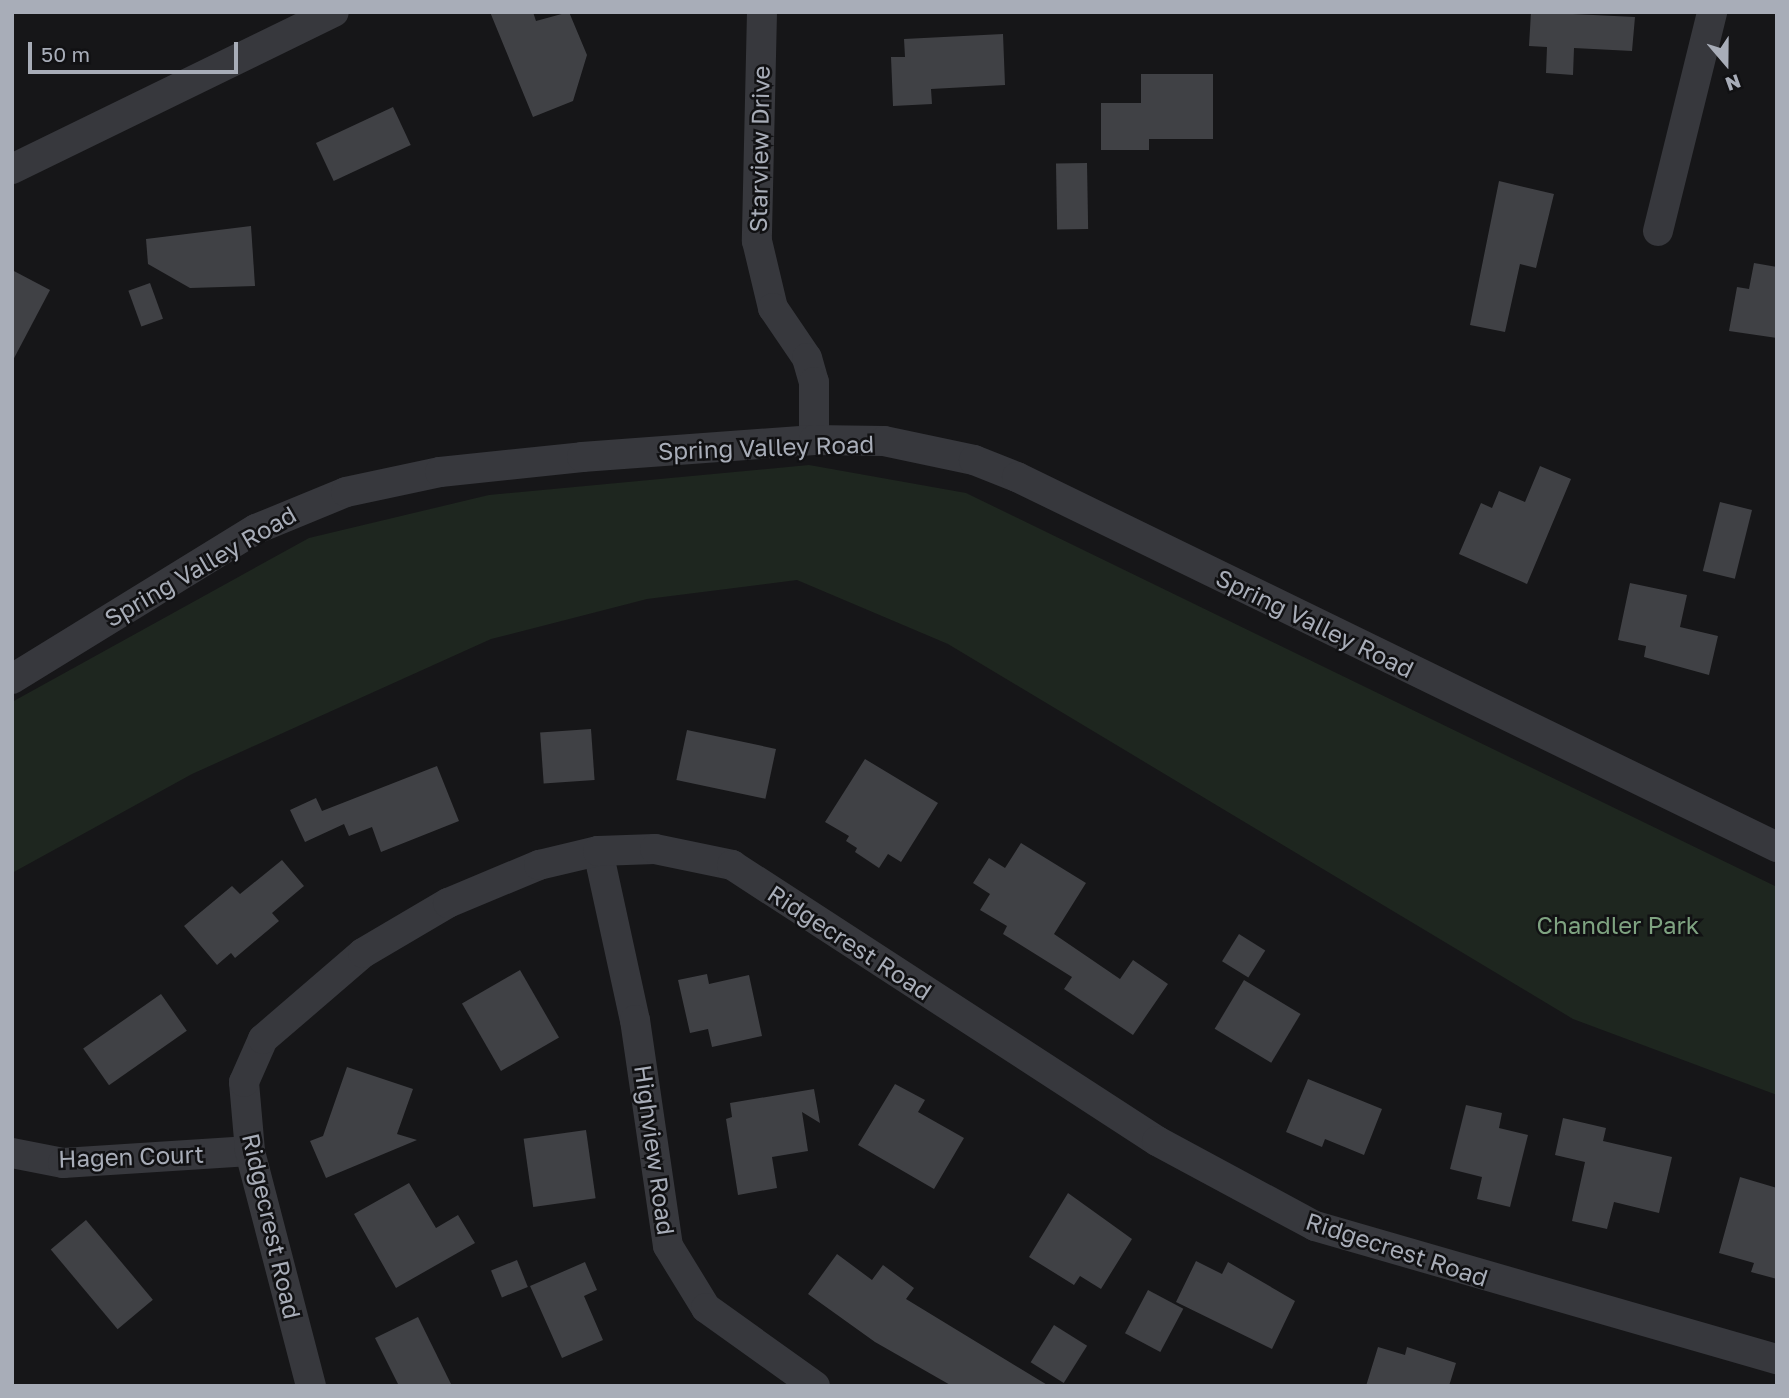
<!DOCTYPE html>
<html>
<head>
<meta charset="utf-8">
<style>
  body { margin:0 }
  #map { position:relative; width:1789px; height:1398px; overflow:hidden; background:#161618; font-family:"Golos Text",sans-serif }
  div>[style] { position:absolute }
  .green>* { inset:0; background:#1e261f }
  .building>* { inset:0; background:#404145; transform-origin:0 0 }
  .street>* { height:30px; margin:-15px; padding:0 15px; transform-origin:15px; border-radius:15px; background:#37383d }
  span { translate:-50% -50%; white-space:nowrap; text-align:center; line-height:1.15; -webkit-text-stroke:5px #111113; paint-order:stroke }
  .street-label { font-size:24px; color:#a8adb8 }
  .park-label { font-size:24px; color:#7fa381 }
  .frame { position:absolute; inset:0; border:14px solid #a8adb8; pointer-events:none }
  .north { position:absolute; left:1691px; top:28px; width:70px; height:70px; -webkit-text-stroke:5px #111113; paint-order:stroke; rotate:160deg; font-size:19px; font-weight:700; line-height:28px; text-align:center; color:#a8adb8 }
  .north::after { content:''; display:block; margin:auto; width:24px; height:32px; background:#a8adb8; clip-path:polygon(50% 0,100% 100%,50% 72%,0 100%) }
  .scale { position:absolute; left:28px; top:42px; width:210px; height:32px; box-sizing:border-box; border:4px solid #a8adb8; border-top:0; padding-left:9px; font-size:21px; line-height:24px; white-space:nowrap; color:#a8adb8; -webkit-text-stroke:5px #111113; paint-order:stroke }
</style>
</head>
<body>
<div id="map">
  <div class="green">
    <div style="clip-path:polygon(809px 465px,966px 493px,1777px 887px,1777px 1095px,1573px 1019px,948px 644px,797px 580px,647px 599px,491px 639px,192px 774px,12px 873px,12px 702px,309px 538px,489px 495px)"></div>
  </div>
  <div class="building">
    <div style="clip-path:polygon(490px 12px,533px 12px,536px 21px,569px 12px,587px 55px,573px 101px,533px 117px)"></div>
    <div style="clip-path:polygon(1531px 12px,1635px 17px,1632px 51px,1574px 48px,1573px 75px,1546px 73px,1547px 47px,1529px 46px)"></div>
    <div style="clip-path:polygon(1003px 34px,1005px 85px,931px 89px,932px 104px,893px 106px,891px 57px,905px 57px,904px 39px)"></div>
    <div style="clip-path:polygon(1141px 74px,1213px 74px,1213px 139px,1149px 139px,1149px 150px,1101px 150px,1101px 103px,1141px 103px)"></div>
    <div style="left:393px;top:107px;width:42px;height:85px;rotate:65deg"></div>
    <div style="left:1087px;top:163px;width:66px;height:31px;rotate:89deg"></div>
    <div style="clip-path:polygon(1499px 181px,1554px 194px,1536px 268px,1520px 264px,1505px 332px,1470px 325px)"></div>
    <div style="clip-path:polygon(251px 226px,255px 286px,190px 288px,148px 264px,146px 239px)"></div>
    <div style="clip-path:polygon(1754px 263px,1777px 267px,1777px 338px,1729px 331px,1737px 287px,1749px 289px)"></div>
    <div style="clip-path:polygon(12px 270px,50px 290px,12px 362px)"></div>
    <div style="left:150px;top:283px;width:38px;height:23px;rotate:70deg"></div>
    <div style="clip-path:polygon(1540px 466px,1571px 479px,1527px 584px,1459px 554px,1481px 503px,1492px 508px,1499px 491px,1525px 502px)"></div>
    <div style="left:1720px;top:502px;width:33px;height:71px;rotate:14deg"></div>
    <div style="clip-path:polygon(1630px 583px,1687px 595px,1680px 627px,1718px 636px,1709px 675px,1644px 657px,1646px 646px,1618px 640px)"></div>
    <div style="left:591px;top:729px;width:51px;height:51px;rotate:86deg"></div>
    <div style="left:687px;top:730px;width:91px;height:51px;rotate:12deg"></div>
    <div style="clip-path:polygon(865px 759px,938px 803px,901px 862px,888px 854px,879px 868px,855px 852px,857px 848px,846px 841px,849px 836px,825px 822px)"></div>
    <div style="clip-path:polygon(437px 766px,459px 821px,381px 852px,372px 827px,349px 836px,344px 824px,305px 842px,290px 810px,316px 798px,322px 811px)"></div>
    <div style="clip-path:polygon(1021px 843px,1086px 883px,1054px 934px,1120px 979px,1133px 960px,1168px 984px,1133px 1035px,1064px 989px,1072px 977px,1003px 934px,1007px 926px,980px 910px,990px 894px,973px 883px,989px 858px,1005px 868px)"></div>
    <div style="clip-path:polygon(282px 860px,304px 886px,272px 913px,279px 921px,235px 958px,231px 953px,217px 965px,184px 926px,232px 886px,240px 894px)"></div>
    <div style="left:1239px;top:934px;width:31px;height:32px;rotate:32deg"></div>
    <div style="left:520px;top:970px;width:78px;height:67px;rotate:60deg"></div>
    <div style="clip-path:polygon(707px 974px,709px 984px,749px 975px,762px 1036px,712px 1047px,708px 1029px,690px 1033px,678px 980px)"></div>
    <div style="left:1244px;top:980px;width:66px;height:57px;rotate:31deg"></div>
    <div style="left:161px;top:994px;width:45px;height:95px;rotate:55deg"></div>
    <div style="clip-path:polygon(347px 1067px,413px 1089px,397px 1134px,417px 1140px,326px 1178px,310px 1141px,323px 1136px)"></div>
    <div style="clip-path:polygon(1308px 1079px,1382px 1109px,1364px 1155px,1325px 1139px,1322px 1147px,1286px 1132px)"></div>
    <div style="clip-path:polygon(895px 1084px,925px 1100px,918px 1112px,964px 1138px,934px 1189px,858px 1145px)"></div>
    <div style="clip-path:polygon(814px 1089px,820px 1123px,802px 1112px,808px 1151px,772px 1157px,777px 1188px,738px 1195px,726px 1119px,732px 1117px,730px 1103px)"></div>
    <div style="clip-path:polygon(1466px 1105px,1502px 1113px,1499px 1128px,1528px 1135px,1510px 1207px,1477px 1199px,1482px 1177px,1450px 1169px)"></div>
    <div style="clip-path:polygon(1563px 1118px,1606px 1128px,1603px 1141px,1672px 1157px,1659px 1213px,1614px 1202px,1607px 1229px,1572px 1221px,1585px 1162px,1555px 1155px)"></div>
    <div style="left:586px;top:1130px;width:69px;height:63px;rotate:82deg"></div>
    <div style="clip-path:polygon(1740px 1177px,1777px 1188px,1777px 1279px,1751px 1272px,1754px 1263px,1719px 1253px)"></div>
    <div style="clip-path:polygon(409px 1183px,436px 1228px,458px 1215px,475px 1243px,396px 1288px,354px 1214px)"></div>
    <div style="clip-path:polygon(1068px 1193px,1132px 1239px,1101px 1289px,1080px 1276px,1074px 1285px,1029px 1257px)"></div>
    <div style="left:86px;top:1220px;width:104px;height:46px;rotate:50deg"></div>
    <div style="clip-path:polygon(837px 1254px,872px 1280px,883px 1265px,914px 1288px,906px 1299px,1049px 1386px,952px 1386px,875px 1342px,808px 1294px)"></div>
    <div style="left:517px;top:1260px;width:29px;height:28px;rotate:68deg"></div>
    <div style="clip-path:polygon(1196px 1261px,1222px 1274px,1228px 1262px,1295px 1301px,1272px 1349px,1176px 1302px)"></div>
    <div style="clip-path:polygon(585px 1262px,597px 1290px,584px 1296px,603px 1340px,562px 1358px,530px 1286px)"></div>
    <div style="left:1148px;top:1290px;width:40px;height:49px;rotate:28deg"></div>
    <div style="clip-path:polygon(418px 1317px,452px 1386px,399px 1386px,375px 1338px)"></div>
    <div style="left:1054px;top:1325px;width:39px;height:44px;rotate:32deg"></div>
    <div style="clip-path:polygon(1378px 1347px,1405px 1355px,1407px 1347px,1456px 1363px,1449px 1386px,1366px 1386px)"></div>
  </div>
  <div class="street">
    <div style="left:762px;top:12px;width:229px;rotate:91.3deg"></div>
    <div style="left:757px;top:241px;width:69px;rotate:76.6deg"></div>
    <div style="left:773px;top:308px;width:60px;rotate:55.8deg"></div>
    <div style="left:807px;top:358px;width:25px;rotate:74deg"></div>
    <div style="left:814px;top:382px;width:58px;rotate:90deg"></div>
    <div style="left:12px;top:169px;width:358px;rotate:-26deg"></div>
    <div style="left:1658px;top:231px;width:226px;rotate:-76.1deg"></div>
    <div style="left:12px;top:679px;width:286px;rotate:-31.6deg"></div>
    <div style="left:256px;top:529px;width:97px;rotate:-22.3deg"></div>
    <div style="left:346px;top:492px;width:96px;rotate:-12deg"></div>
    <div style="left:440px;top:472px;width:143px;rotate:-6deg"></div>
    <div style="left:582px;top:457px;width:233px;rotate:-4.2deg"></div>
    <div style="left:814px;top:440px;width:70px;rotate:0.8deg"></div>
    <div style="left:884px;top:441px;width:92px;rotate:11.9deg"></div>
    <div style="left:974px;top:460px;width:46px;rotate:21.6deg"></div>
    <div style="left:1017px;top:477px;width:845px;rotate:25.96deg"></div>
    <div style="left:598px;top:851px;width:173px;rotate:77.7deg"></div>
    <div style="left:635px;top:1020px;width:228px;rotate:81.7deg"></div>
    <div style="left:668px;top:1246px;width:73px;rotate:58.5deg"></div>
    <div style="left:706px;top:1308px;width:134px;rotate:35.6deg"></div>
    <div style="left:12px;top:1153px;width:52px;rotate:11.1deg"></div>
    <div style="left:63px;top:1163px;width:187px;rotate:-3.7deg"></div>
    <div style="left:311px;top:1386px;width:243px;rotate:-104.6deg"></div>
    <div style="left:250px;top:1151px;width:69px;rotate:-95deg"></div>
    <div style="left:244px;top:1082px;width:47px;rotate:-66.2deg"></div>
    <div style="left:263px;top:1039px;width:132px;rotate:-40.7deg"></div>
    <div style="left:363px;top:953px;width:99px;rotate:-30.5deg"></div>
    <div style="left:448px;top:903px;width:99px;rotate:-22.7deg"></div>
    <div style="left:539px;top:865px;width:61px;rotate:-13.3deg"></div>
    <div style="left:598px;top:851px;width:57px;rotate:-2deg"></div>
    <div style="left:655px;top:849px;width:79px;rotate:11.7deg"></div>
    <div style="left:732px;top:865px;width:507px;rotate:33deg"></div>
    <div style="left:1157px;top:1141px;width:179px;rotate:28.3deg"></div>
    <div style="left:1315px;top:1226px;width:481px;rotate:16.1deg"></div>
  </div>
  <div class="street-label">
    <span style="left:759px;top:149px;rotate:-89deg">Starview Drive</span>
    <span style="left:766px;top:447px;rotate:-2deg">Spring Valley Road</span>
    <span style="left:200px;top:566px;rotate:-30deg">Spring Valley Road</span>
    <span style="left:1315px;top:623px;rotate:26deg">Spring Valley Road</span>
    <span style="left:850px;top:942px;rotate:33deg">Ridgecrest Road</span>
    <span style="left:655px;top:1150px;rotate:82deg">Highview Road</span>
    <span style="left:131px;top:1156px;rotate:-2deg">Hagen Court</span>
    <span style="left:272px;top:1226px;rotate:77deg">Ridgecrest Road</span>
    <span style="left:1397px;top:1249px;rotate:18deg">Ridgecrest Road</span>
  </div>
  <div class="park-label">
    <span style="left:1618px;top:925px">Chandler Park</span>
  </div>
  <div class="frame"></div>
  <div class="north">N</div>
  <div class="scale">50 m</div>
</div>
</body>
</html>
